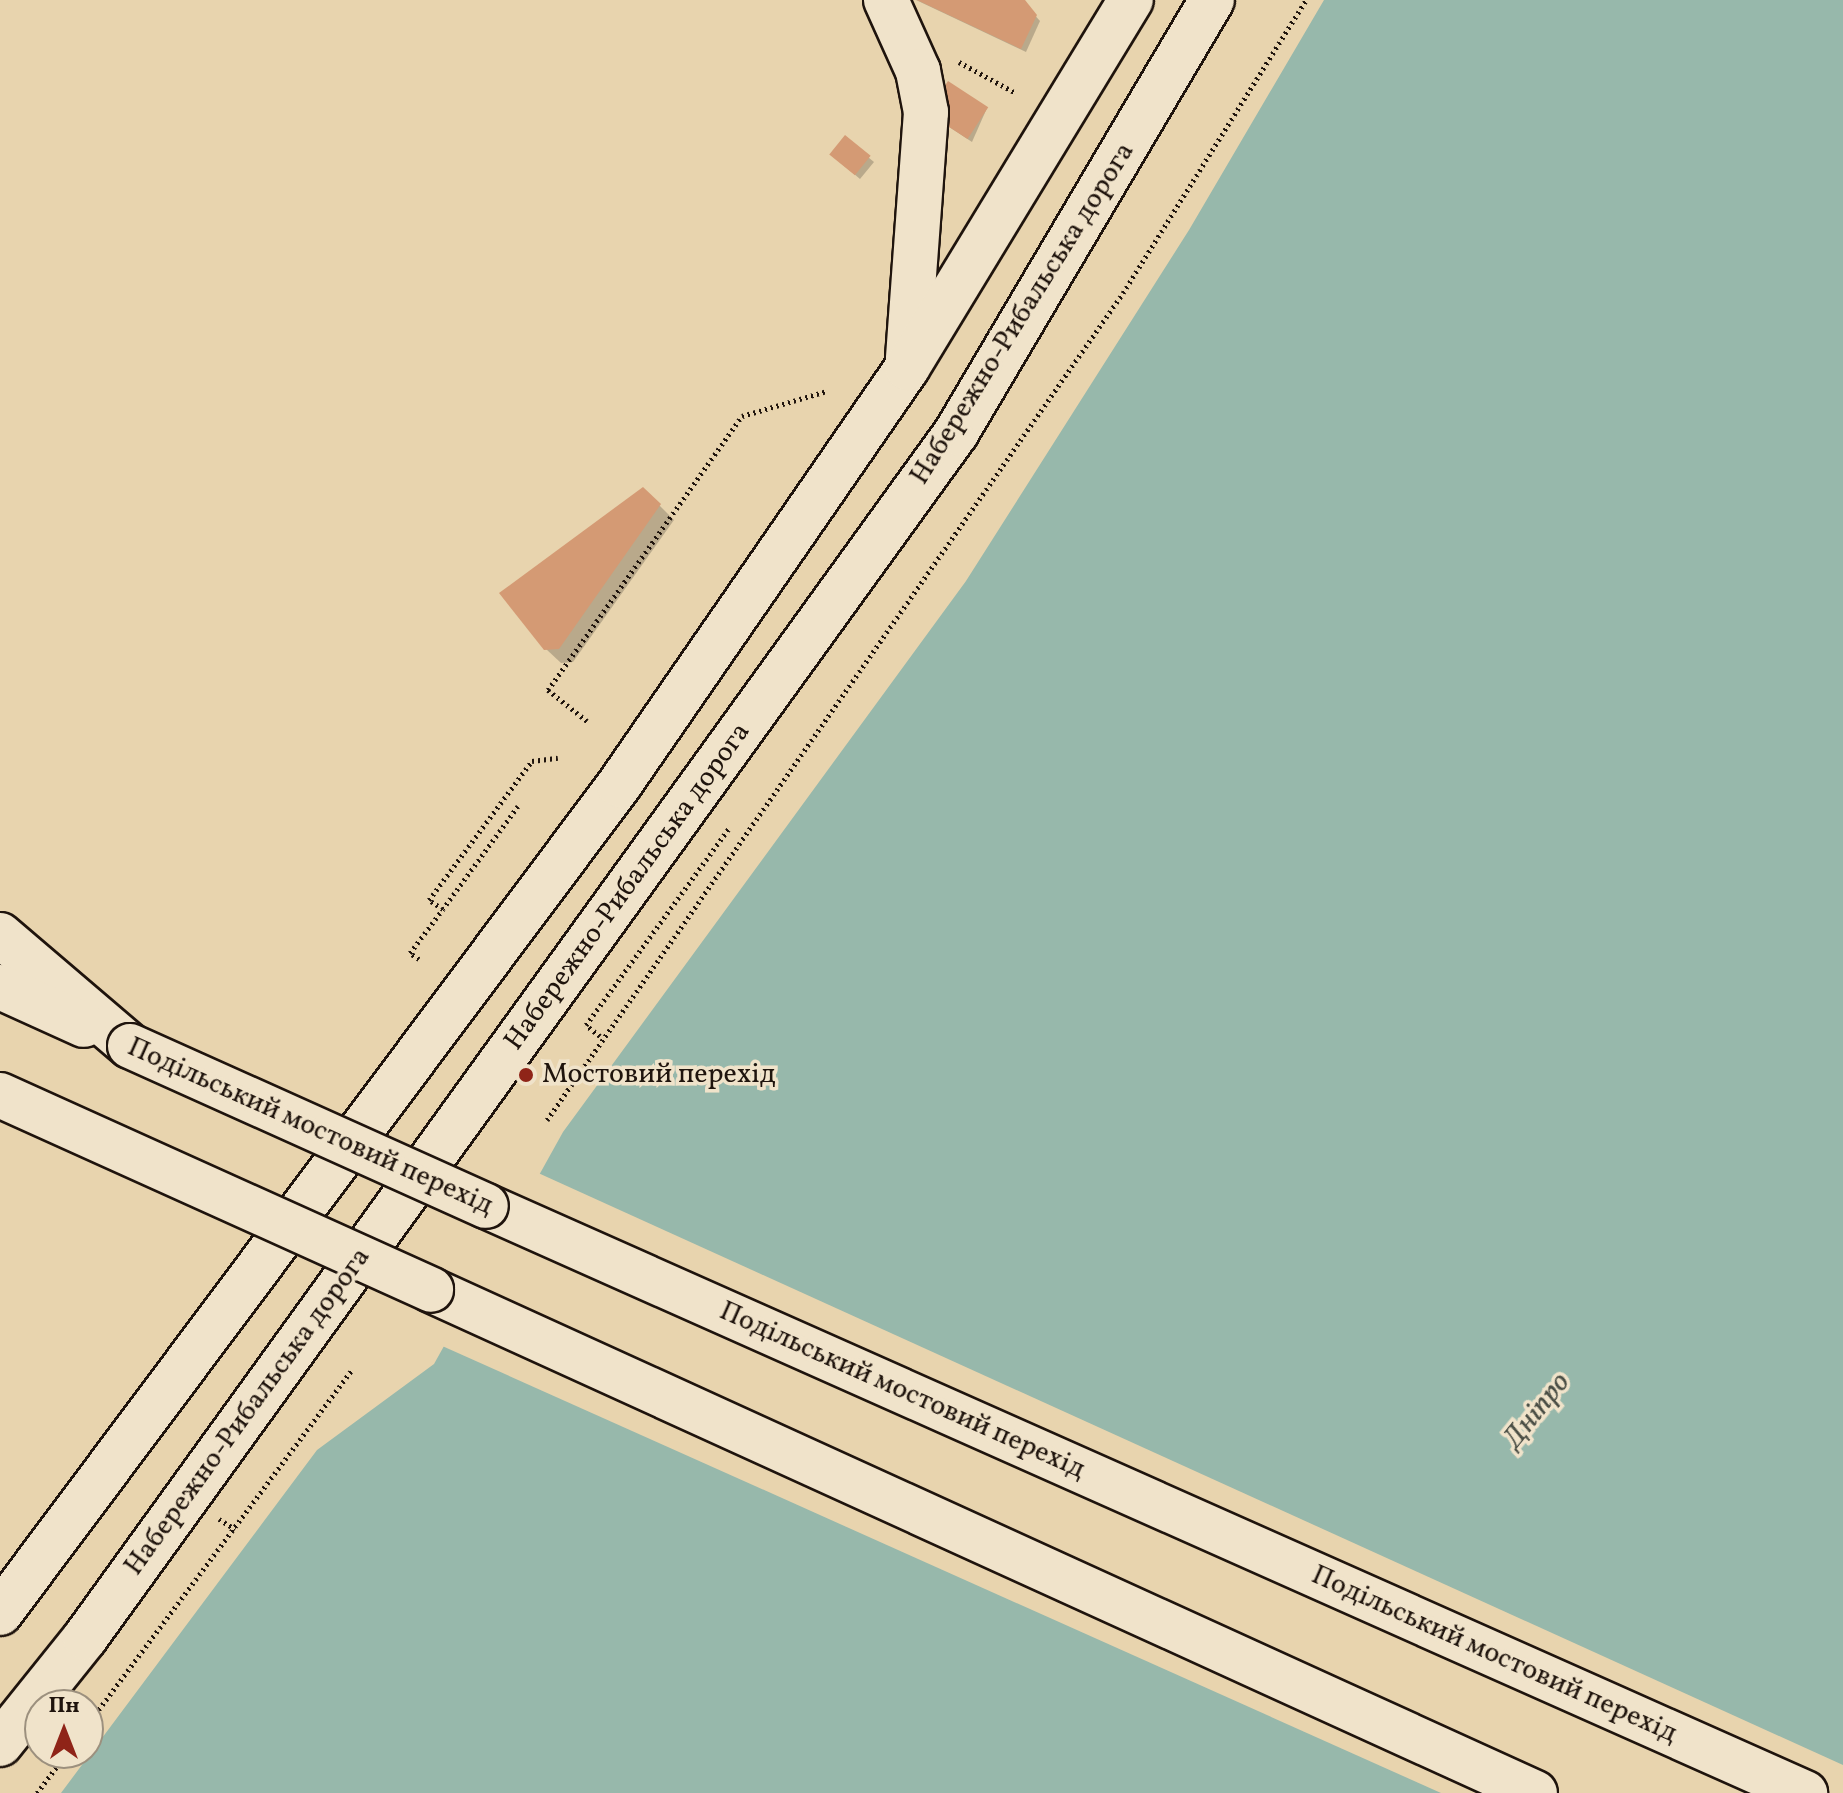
<!DOCTYPE html>
<html>
<head>
<meta charset="utf-8">
<style>
  body { margin:0 }
  #map { position:relative; width:1843px; height:1793px; overflow:hidden; background:#e8d4ae; font-family:Vollkorn,serif }
  div>[style] { position:absolute }
  .water>* { inset:0; background:#97b8ab }
  .pier>* { inset:0; background:#e8d4ae }
  .shadow>* { inset:0; background:#0003 }
  .building>* { inset:0; background:#d49a74; transform-origin:0 0 }
  .path>* { height:5px; margin-top:-2.5px; transform-origin:0; background:repeating-linear-gradient(90deg,#1f140d 0 2px,transparent 0 6px) }
  .roads { filter:drop-shadow(2px 0 #1f140d) drop-shadow(-2px 0 #1f140d) drop-shadow(0 2px #1f140d) drop-shadow(0 -2px #1f140d) }
  .secondary>* { height:44px; margin:-22px; padding:0 22px; transform-origin:22px; border-radius:22px; background:#f0e3ca }
  .bridges { filter:drop-shadow(2px 0 #1f140d) drop-shadow(-2px 0 #1f140d) drop-shadow(0 2px #1f140d) drop-shadow(0 -2px #1f140d) }
  .secondary-bridge>* { height:44px; margin:-22px; padding:0 22px; transform-origin:22px; border-radius:22px; background:#f0e3ca }
  .dots>* { width:22px; height:22px; translate:-50% -50%; box-sizing:border-box; border:4px solid #f0e3ca; border-radius:50% }
  span { translate:-50% -50%; white-space:nowrap; text-align:center; line-height:1.15; -webkit-text-stroke:7px #f0e3ca; paint-order:stroke }
  .street-label { font-size:28px; color:#1f140d }
  .poi-label { font-size:28px; color:#1f140d }
  .left { translate:0 -50%; text-align:left }
  .water-label { font-size:30px; color:#494d44; font-style:italic }
  .north { position:absolute; left:24px; top:1689px; width:80px; height:80px; box-sizing:border-box; background:#f0e3ca; border:2px solid #9c907e; border-radius:50%; rotate:0deg; font-size:22px; font-weight:700; line-height:32px; text-align:center; color:#1f140d }
  .north::after { content:''; display:block; margin:auto; width:28px; height:36px; background:#8f2418; clip-path:polygon(50% 0,100% 100%,50% 72%,0 100%) }
</style>
</head>
<body>
<div id="map">
  <div class="water">
    <div style="clip-path:polygon(1324px 0,1843px 0,1843px 1793px,61px 1793px,317px 1450px,434px 1364px,563px 1132px,966px 581px,1189px 230px)"></div>
  </div>
  <div class="pier">
    <div style="clip-path:polygon(536px 1172px,1843px 1765px,1843px 1793px,1441px 1793px,440px 1345px)"></div>
  </div>
  <div class="shadow">
    <div style="clip-path:polygon(916px 0,1021px 0,1040px 21px,1026px 52px)"></div>
    <div style="clip-path:polygon(987px 108px,972px 142px,934px 117px)"></div>
    <div style="clip-path:polygon(845px 138px,874px 162px,860px 179px,835px 158px)"></div>
    <div style="clip-path:polygon(643px 489px,674px 520px,573px 662px,561px 663px,546px 649px)"></div>
  </div>
  <div class="building">
    <div style="clip-path:polygon(917px 0,1025px 0,1037px 15px,1021px 49px)"></div>
    <div style="left:948px;top:81px;width:48px;height:38px;rotate:33deg"></div>
    <div style="left:845px;top:135px;width:33px;height:25px;rotate:39deg"></div>
    <div style="clip-path:polygon(643px 487px,661px 504px,559px 649px,544px 650px,499px 593px)"></div>
  </div>
  <div class="path">
    <div style="left:959px;top:62px;width:63px;rotate:28.6deg"></div>
    <div style="left:587px;top:721px;width:50px;rotate:-141.5deg"></div>
    <div style="left:548px;top:690px;width:336px;rotate:-54.7deg"></div>
    <div style="left:742px;top:416px;width:89px;rotate:-16.4deg"></div>
    <div style="left:518px;top:806px;width:127px;rotate:126.1deg"></div>
    <div style="left:443px;top:909px;width:17px;rotate:-147deg"></div>
    <div style="left:429px;top:900px;width:173px;rotate:-53.5deg"></div>
    <div style="left:532px;top:761px;width:26px;rotate:-7deg"></div>
    <div style="left:419px;top:959px;width:11px;rotate:-146deg"></div>
    <div style="left:410px;top:953px;width:55px;rotate:-53.1deg"></div>
    <div style="left:600px;top:1036px;width:18px;rotate:-142deg"></div>
    <div style="left:586px;top:1025px;width:243px;rotate:-54deg"></div>
    <div style="left:547px;top:1120px;width:1008px;rotate:-55.14deg"></div>
    <div style="left:1123px;top:293px;width:345px;rotate:-58deg"></div>
    <div style="left:219px;top:1519px;width:19px;rotate:32deg"></div>
    <div style="left:88px;top:1724px;width:443px;rotate:-53.3deg"></div>
    <div style="left:37px;top:1793px;width:50px;rotate:-53.1deg"></div>
  </div>
  <div class="roads">
    <div class="secondary">
      <div style="left:886px;top:0;width:78px;rotate:65.7deg"></div>
      <div style="left:918px;top:71px;width:42px;rotate:79deg"></div>
      <div style="left:926px;top:112px;width:247px;rotate:94.2deg"></div>
      <div style="left:0;top:935px;width:171px;rotate:40.5deg"></div>
      <div style="left:0;top:987px;width:92px;rotate:24.3deg"></div>
      <div style="left:486px;top:1206px;width:1444px;rotate:23.99deg"></div>
      <div style="left:431px;top:1290px;width:1213px;rotate:24.49deg"></div>
      <div style="left:0;top:1613px;width:1034px;rotate:-53.22deg"></div>
      <div style="left:619px;top:785px;width:507px;rotate:-55.37deg"></div>
      <div style="left:907px;top:368px;width:431px;rotate:-58.7deg"></div>
      <div style="left:0;top:1744px;width:136px;rotate:-51.3deg"></div>
      <div style="left:85px;top:1638px;width:1487px;rotate:-54.14deg"></div>
      <div style="left:956px;top:433px;width:503px;rotate:-59.41deg"></div>
    </div>
  </div>
  <div class="bridges">
    <div class="secondary-bridge">
      <div style="left:130px;top:1046px;width:390px;rotate:24.2deg"></div>
      <div style="left:0;top:1095px;width:473px;rotate:24.3deg"></div>
    </div>
  </div>
  <div class="dots">
    <div style="left:526px;top:1075px;background:#8f2418"></div>
  </div>
  <div class="street-label">
    <span style="left:1023px;top:314px;rotate:-58deg">Набережно-Рибальська дорога</span>
    <span style="left:628px;top:887px;rotate:-54deg">Набережно-Рибальська дорога</span>
    <span style="left:310px;top:1127px;rotate:24deg">Подільський мостовий перехід</span>
    <span style="left:902px;top:1391px;rotate:24deg">Подільський мостовий перехід</span>
    <span style="left:248px;top:1412px;rotate:-54deg">Набережно-Рибальська дорога</span>
    <span style="left:1494px;top:1655px;rotate:24deg">Подільський мостовий перехід</span>
  </div>
  <div class="poi-label">
    <span class="left" style="left:542px;top:1075px">Мостовий перехід</span>
  </div>
  <div class="water-label">
    <span style="left:1537px;top:1411px;rotate:-51deg">Дніпро</span>
  </div>
  <div class="north">Пн</div>
</div>
</body>
</html>
